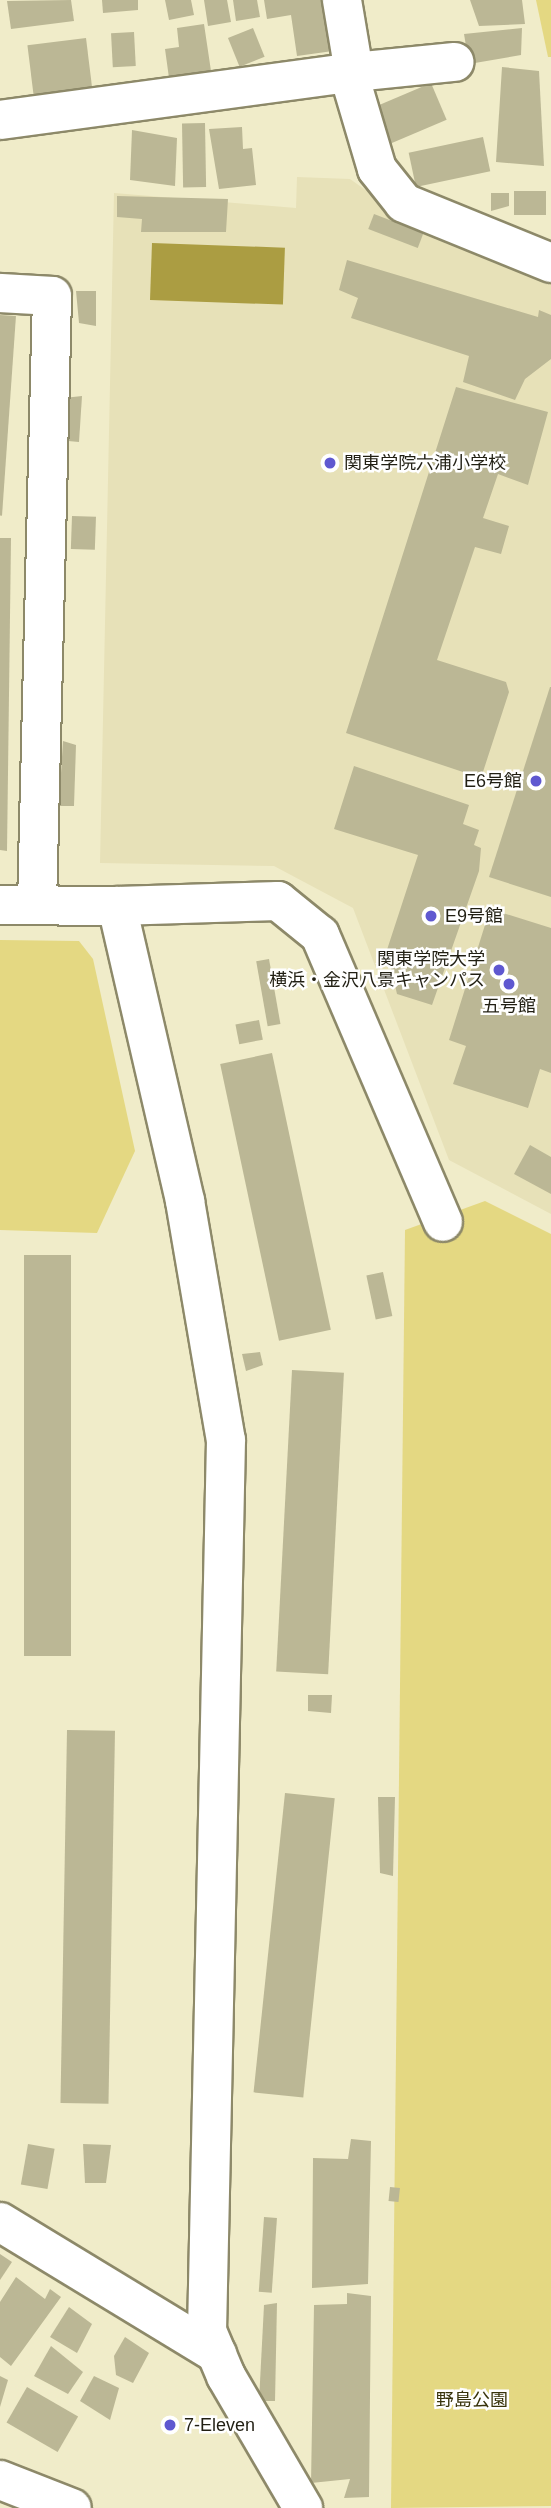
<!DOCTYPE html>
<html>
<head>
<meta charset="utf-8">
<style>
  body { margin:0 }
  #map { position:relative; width:551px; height:2508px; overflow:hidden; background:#f0ecc9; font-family:Arial,"Noto Sans JP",sans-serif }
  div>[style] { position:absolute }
  .built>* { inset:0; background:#e7e1b8 }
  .green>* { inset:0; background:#e4d882 }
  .water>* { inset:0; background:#ab9d42; transform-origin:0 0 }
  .building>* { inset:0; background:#bbb795; transform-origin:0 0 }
  .roads { filter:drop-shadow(2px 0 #8d8969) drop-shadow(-2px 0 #8d8969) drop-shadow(0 2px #8d8969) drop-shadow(0 -2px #8d8969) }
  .minor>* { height:38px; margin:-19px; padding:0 19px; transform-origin:19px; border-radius:19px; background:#fff }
  .dots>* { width:19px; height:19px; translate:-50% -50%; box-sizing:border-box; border:4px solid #fff; border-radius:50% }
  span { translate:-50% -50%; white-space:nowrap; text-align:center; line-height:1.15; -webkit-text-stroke:5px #fff; paint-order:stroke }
  .poi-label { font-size:18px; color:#211f13 }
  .left { translate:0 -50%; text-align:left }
  .right { translate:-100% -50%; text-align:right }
  .park-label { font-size:18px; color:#38330b }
</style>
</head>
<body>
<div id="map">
  <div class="built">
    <div style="clip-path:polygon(297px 177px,350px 179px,401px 215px,551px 278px,551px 1214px,449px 1160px,353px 908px,274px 866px,100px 863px,114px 193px,296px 208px)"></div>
  </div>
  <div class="green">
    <div style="clip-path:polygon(536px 0,551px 0,551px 57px,548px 57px)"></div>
    <div style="clip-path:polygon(0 940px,79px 941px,93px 959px,135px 1151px,97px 1233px,0 1230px)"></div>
    <div style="clip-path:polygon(485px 1201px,551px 1234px,551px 2506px,391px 2508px,405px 1230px)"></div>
  </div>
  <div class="water">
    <div style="left:152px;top:243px;width:133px;height:57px;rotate:2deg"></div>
  </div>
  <div class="building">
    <div style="clip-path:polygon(71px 0,74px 21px,11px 29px,7px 1px)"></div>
    <div style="clip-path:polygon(102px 0,138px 0,138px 10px,103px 13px)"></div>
    <div style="clip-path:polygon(165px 0,191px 0,194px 15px,169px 20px)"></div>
    <div style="clip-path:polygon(204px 0,227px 0,231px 22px,208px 26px)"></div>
    <div style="clip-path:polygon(233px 0,257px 0,260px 17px,236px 21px)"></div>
    <div style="clip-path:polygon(264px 0,327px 0,340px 50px,297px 56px,291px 15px,267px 19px)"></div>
    <div style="clip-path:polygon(470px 0,522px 0,525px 24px,479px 26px)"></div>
    <div style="clip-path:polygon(204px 24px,211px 71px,169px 78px,165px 49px,179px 47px,177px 28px)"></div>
    <div style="left:253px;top:28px;width:31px;height:27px;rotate:68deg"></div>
    <div style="clip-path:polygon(522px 28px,521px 55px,469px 64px,464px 34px)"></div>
    <div style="left:134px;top:32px;width:34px;height:23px;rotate:87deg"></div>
    <div style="left:86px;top:38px;width:51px;height:59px;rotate:83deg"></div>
    <div style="clip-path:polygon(502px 67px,539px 71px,544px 166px,496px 162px)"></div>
    <div style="left:431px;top:83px;width:40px;height:62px;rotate:67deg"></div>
    <div style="left:205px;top:123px;width:64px;height:23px;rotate:89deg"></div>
    <div style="clip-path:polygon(242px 127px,243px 149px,252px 148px,256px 185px,219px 189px,209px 129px)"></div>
    <div style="clip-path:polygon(132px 130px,177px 138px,175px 186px,130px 180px)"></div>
    <div style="left:483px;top:137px;width:35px;height:76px;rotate:78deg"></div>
    <div style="left:546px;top:191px;width:24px;height:32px;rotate:90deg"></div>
    <div style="clip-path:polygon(491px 193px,509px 193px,509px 206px,491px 211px)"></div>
    <div style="clip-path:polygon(117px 196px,228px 199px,226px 232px,141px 232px,142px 219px,117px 217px)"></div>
    <div style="left:374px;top:214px;width:53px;height:16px;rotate:21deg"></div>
    <div style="clip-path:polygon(347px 260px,538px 317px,539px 310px,551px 315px,551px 359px,525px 379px,515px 400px,463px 382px,469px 356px,351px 318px,358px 298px,339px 290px)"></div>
    <div style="clip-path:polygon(76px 291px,96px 291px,96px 326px,79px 323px)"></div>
    <div style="left:0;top:315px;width:16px;height:200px;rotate:4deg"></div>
    <div style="clip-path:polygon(456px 387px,548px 412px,528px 485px,498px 474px,483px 518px,509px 526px,501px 554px,475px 547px,437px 660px,506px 682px,509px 692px,481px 778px,346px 733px)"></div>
    <div style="clip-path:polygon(82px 396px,79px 442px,68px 441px,64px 398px)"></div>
    <div style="left:72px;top:516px;width:24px;height:33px;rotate:2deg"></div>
    <div style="clip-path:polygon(0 538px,11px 538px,7px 851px,0 850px)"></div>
    <div style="clip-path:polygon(550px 687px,551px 687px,551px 897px,489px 877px)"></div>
    <div style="clip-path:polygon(63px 741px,76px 745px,74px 806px,59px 806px)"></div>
    <div style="clip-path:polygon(354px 766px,469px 805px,463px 824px,479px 830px,474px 845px,481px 848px,479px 871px,432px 1005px,397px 994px,390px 964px,383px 962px,418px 855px,334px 829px)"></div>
    <div style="clip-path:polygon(490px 909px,551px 928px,551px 1073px,540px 1069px,528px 1108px,453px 1084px,466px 1046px,449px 1040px)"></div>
    <div style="left:269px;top:959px;width:66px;height:13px;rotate:80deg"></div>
    <div style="left:259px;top:1020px;width:20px;height:24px;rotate:79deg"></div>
    <div style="left:272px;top:1053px;width:283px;height:53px;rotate:78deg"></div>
    <div style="clip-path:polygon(530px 1145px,551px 1157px,551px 1194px,514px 1174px)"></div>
    <div style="left:24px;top:1255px;width:47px;height:401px"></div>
    <div style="left:383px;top:1272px;width:45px;height:17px;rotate:78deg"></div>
    <div style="clip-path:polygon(260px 1352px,263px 1365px,246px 1371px,242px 1354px)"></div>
    <div style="left:292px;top:1370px;width:52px;height:302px;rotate:3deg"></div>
    <div style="clip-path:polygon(308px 1695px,332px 1695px,331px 1713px,308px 1711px)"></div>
    <div style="left:67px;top:1730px;width:48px;height:373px;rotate:1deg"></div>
    <div style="left:285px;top:1793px;width:50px;height:301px;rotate:6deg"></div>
    <div style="clip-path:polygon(378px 1797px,395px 1797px,393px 1876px,380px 1873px)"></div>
    <div style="clip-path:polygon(351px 2139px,371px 2141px,368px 2284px,312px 2288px,313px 2158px,348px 2159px)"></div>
    <div style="left:28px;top:2144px;width:27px;height:41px;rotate:10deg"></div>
    <div style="clip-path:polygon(83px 2144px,111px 2145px,106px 2183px,85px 2183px)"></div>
    <div style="left:390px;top:2187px;width:10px;height:14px;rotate:6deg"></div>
    <div style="left:264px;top:2217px;width:13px;height:75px;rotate:4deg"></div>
    <div style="clip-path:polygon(0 2254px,12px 2262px,0 2280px)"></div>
    <div style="clip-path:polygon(16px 2277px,45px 2299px,50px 2289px,61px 2297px,11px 2366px,0 2357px,0 2302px)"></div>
    <div style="clip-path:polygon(347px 2293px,371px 2296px,369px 2497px,344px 2498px,350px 2479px,311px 2483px,314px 2305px,347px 2304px)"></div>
    <div style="clip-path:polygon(277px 2303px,275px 2401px,259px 2401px,264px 2305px)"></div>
    <div style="clip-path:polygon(69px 2307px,92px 2324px,77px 2353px,50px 2337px)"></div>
    <div style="clip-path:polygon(125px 2337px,149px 2353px,133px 2383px,116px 2375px,114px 2356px)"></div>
    <div style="clip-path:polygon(51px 2346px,83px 2372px,68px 2394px,34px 2376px)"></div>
    <div style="clip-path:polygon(0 2376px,8px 2380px,0 2407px)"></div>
    <div style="clip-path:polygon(94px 2376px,119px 2388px,110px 2420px,80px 2401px)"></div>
    <div style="left:27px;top:2387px;width:59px;height:41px;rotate:30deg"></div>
  </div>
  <div class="roads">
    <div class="minor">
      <div style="left:348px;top:71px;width:102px;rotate:73.5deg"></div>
      <div style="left:377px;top:169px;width:43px;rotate:51.5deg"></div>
      <div style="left:404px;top:203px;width:159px;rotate:22.2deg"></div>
      <div style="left:354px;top:72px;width:101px;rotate:-5.7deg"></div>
      <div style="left:0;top:120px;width:357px;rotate:-7.7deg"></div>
      <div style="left:354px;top:72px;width:73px;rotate:-99.5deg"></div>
      <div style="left:0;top:293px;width:52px;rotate:3.3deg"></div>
      <div style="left:52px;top:296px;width:609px;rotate:91.41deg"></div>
      <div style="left:0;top:905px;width:117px;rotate:0.5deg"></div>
      <div style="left:117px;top:906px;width:303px;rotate:77deg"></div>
      <div style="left:185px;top:1201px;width:242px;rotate:80.3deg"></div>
      <div style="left:226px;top:1440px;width:891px;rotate:91.22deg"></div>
      <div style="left:207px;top:2331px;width:49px;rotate:67.1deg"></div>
      <div style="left:226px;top:2376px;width:153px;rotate:59.7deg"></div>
      <div style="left:117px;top:906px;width:161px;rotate:-1.8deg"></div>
      <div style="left:278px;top:901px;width:54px;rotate:39deg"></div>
      <div style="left:320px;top:935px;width:312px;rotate:66.8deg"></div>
      <div style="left:0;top:2222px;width:254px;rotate:31.3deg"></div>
      <div style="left:0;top:2480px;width:77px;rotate:21.3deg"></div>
    </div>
  </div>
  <div class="dots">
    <div style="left:330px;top:463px;background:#5f58d0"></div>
    <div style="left:536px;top:781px;background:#5f58d0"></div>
    <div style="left:431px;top:916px;background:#5f58d0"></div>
    <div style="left:499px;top:970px;background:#5f58d0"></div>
    <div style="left:509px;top:984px;background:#5f58d0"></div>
    <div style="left:170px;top:2425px;background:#5f58d0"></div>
  </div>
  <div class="poi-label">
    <span class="left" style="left:344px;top:463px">関東学院六浦小学校</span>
    <span class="right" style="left:522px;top:781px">E6号館</span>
    <span class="left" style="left:445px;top:916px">E9号館</span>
    <span class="right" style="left:485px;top:970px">関東学院大学<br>横浜・金沢八景キャンパス</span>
    <span style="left:509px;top:1006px">五号館</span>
    <span class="left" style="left:184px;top:2425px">7-Eleven</span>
  </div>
  <div class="park-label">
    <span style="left:472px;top:2400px">野島公園</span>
  </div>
</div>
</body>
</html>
